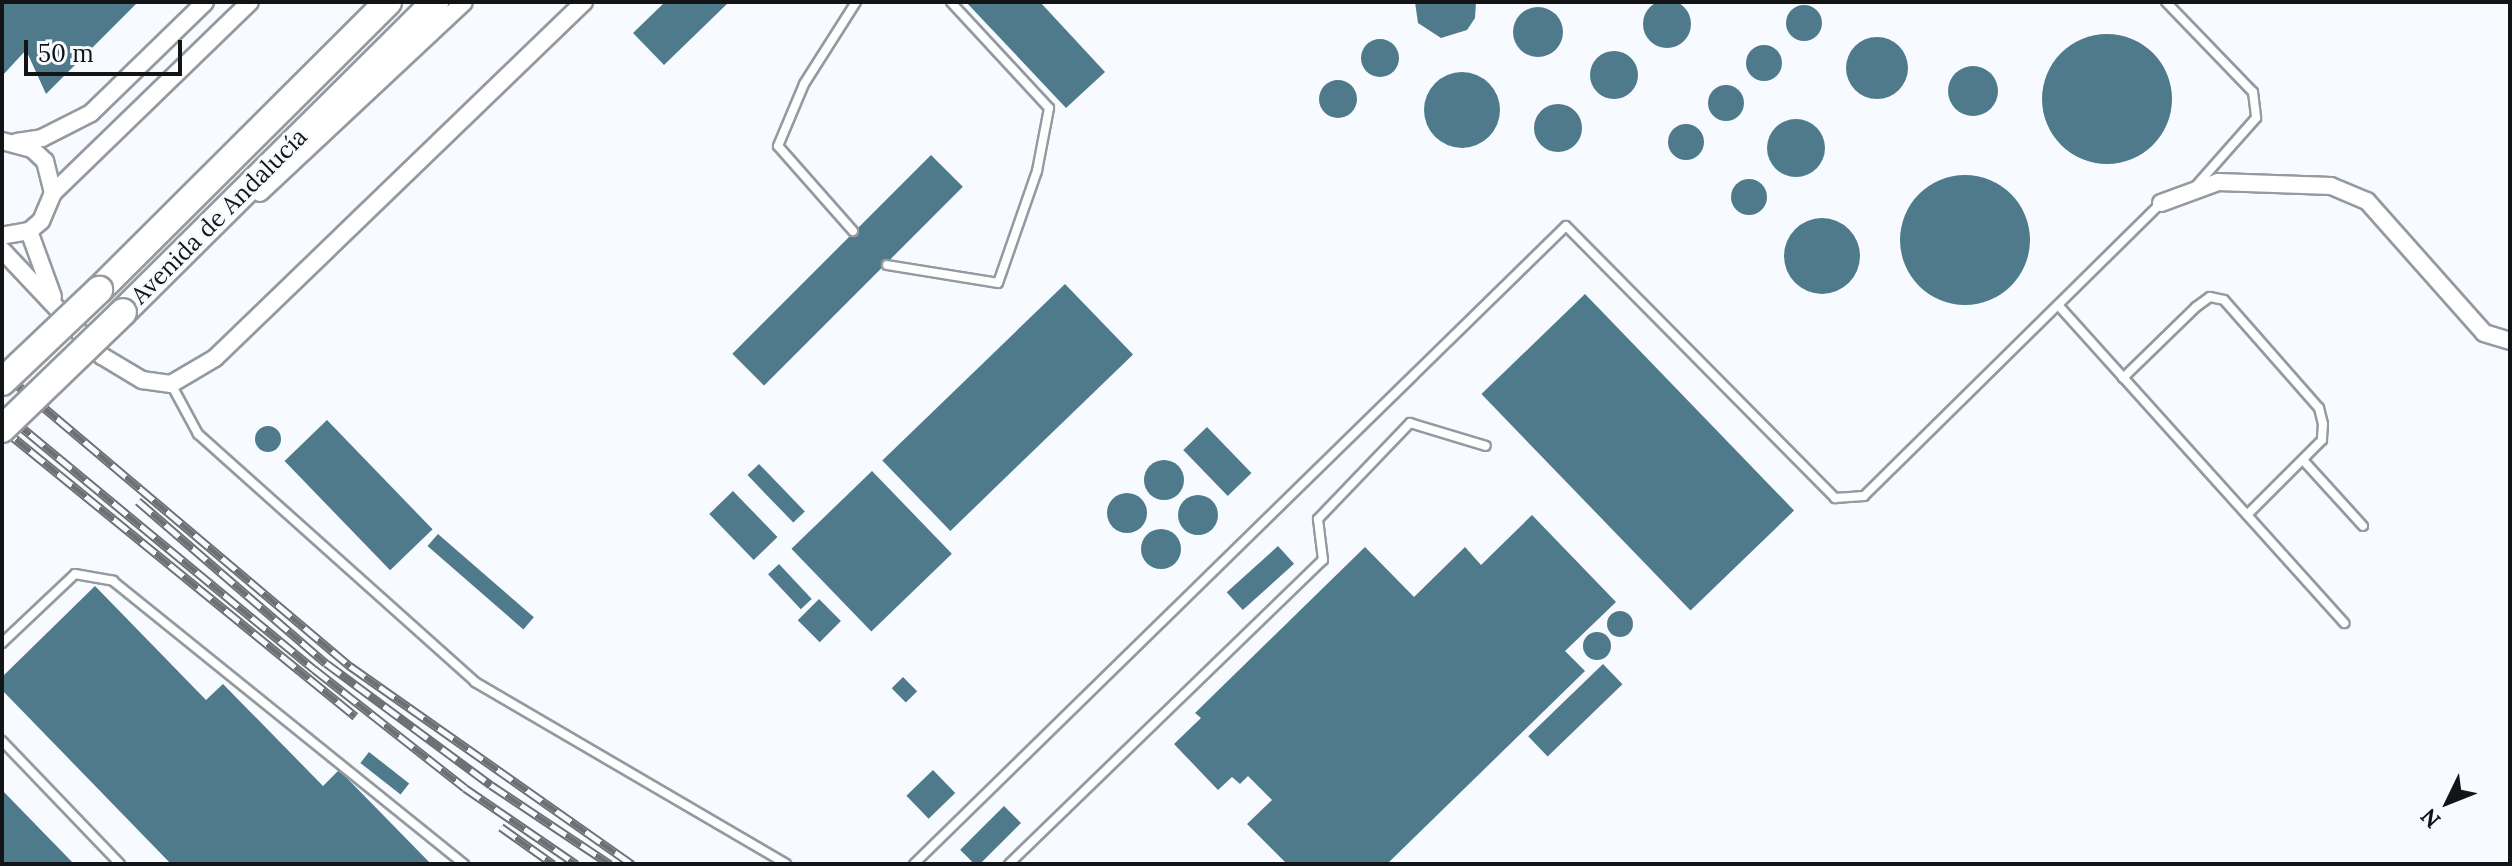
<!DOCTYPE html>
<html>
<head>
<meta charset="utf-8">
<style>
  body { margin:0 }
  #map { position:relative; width:2512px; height:866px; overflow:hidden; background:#f7fbff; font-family:Lora,serif }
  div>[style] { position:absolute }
  .building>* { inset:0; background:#4e7a8b; transform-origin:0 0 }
  .round { border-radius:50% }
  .roads { filter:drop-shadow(2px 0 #949a9f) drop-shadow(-2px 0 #949a9f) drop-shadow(0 2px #949a9f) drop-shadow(0 -2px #949a9f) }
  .lane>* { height:8px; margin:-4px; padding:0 4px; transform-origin:4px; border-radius:4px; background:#fff }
  .street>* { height:16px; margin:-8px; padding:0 8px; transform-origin:8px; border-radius:8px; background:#fff }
  .primary>* { height:26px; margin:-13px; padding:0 13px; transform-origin:13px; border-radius:13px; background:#fff }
  .rail>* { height:9px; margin-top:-4.5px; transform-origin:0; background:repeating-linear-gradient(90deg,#f7fbff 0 18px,#6e7174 0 36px); box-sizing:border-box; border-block:2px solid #6e7174 }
  .bridges { filter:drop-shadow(2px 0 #949a9f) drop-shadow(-2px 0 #949a9f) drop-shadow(0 2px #949a9f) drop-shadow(0 -2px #949a9f) }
  .primary-bridge>* { height:26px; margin:-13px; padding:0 13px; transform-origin:13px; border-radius:13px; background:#fff }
  span { translate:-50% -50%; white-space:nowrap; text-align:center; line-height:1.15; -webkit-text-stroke:6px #f7fbff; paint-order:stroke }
  .street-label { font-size:24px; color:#121416 }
  .frame { position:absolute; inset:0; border:4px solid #121416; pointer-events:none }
  .north { position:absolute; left:2408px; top:762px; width:80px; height:80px; -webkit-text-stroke:6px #f7fbff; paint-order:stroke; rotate:227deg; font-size:22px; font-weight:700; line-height:32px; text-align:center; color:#121416 }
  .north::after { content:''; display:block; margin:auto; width:28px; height:36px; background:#121416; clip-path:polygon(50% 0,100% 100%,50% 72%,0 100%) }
  .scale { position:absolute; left:24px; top:40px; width:158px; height:36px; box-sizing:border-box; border:4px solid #121416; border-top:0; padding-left:10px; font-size:24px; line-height:28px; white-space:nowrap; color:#121416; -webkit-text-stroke:6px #f7fbff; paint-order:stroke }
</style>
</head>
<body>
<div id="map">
  <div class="building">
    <div class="round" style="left:1643px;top:0;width:48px;height:48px"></div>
    <div style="clip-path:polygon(2px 2px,138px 2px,46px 94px,26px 50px,2px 76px)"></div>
    <div style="clip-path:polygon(665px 2px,729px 2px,664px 65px,633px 33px)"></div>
    <div style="clip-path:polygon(966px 2px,1040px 2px,1105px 72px,1066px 108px)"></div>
    <div style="clip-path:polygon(1415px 2px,1476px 2px,1475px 18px,1467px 30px,1441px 38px,1418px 23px)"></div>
    <div class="round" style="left:1786px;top:5px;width:36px;height:36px"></div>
    <div class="round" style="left:1513px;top:7px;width:50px;height:50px"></div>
    <div class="round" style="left:2042px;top:34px;width:130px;height:130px"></div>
    <div class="round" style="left:1846px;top:37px;width:62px;height:62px"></div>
    <div class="round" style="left:1361px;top:39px;width:38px;height:38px"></div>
    <div class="round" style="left:1746px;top:45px;width:36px;height:36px"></div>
    <div class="round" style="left:1590px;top:51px;width:48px;height:48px"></div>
    <div class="round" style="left:1948px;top:66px;width:50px;height:50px"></div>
    <div class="round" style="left:1424px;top:72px;width:76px;height:76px"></div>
    <div class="round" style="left:1319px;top:80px;width:38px;height:38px"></div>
    <div class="round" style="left:1708px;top:85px;width:36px;height:36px"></div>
    <div class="round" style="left:1534px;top:104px;width:48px;height:48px"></div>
    <div class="round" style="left:1767px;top:119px;width:58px;height:58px"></div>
    <div class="round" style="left:1668px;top:124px;width:36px;height:36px"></div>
    <div style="left:931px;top:155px;width:45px;height:281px;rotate:45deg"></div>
    <div class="round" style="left:1900px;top:175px;width:130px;height:130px"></div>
    <div class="round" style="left:1731px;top:179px;width:36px;height:36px"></div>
    <div class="round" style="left:1784px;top:218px;width:76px;height:76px"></div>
    <div style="left:1065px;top:284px;width:98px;height:254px;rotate:46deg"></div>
    <div style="left:1585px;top:294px;width:301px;height:144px;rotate:46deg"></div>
    <div style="left:327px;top:420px;width:152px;height:59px;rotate:46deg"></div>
    <div class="round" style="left:255px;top:426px;width:26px;height:26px"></div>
    <div style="left:1207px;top:427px;width:64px;height:33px;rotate:46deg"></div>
    <div class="round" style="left:1144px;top:460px;width:40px;height:40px"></div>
    <div style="left:759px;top:464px;width:66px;height:16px;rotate:46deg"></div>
    <div style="left:872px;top:471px;width:115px;height:112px;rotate:46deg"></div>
    <div style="left:733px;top:491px;width:64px;height:33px;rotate:46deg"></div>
    <div class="round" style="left:1107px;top:493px;width:40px;height:40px"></div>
    <div class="round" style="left:1178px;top:495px;width:40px;height:40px"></div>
    <div style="clip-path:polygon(1532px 515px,1616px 602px,1565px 651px,1585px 671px,1387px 864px,1287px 864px,1247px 824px,1272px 800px,1248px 776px,1240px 784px,1232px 777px,1218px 790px,1174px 744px,1201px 718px,1195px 713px,1365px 547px,1414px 597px,1465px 547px,1481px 565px)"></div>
    <div class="round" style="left:1141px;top:529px;width:40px;height:40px"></div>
    <div style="left:438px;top:534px;width:127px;height:16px;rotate:41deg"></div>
    <div style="left:1278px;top:546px;width:24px;height:69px;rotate:48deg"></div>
    <div style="left:779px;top:564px;width:48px;height:15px;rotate:47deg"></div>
    <div style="clip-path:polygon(95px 586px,206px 700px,223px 684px,323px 786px,339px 770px,431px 864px,171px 864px,2px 690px,2px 677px)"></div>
    <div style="left:819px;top:599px;width:31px;height:30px;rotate:45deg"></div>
    <div class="round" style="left:1607px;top:611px;width:26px;height:26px"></div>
    <div class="round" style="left:1583px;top:632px;width:28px;height:28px"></div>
    <div style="left:1603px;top:664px;width:28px;height:104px;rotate:46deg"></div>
    <div style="left:903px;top:677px;width:20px;height:16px;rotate:45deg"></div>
    <div style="left:369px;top:752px;width:51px;height:14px;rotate:38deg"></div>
    <div style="left:933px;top:770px;width:32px;height:37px;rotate:46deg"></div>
    <div style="clip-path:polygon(2px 790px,74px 864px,2px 864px)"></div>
    <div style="left:1004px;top:806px;width:24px;height:62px;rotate:45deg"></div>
  </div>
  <div class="roads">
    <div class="lane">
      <div style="left:2166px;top:2px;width:125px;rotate:46deg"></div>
      <div style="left:2253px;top:92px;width:26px;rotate:83deg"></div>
      <div style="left:2256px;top:118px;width:92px;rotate:131.5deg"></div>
      <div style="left:853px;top:231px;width:113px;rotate:-131.4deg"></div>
      <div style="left:778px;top:146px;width:67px;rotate:-67.2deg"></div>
      <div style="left:804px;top:84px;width:97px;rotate:-57.6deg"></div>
      <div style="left:887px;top:265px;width:112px;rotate:9.2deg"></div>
      <div style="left:998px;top:283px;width:119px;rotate:-70.8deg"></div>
      <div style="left:1037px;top:171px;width:64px;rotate:-79.2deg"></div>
      <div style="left:1049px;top:108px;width:144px;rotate:-132.8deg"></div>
      <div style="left:2058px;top:305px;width:428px;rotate:48deg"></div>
      <div style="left:2123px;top:378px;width:102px;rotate:-44.2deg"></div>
      <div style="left:2196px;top:307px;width:17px;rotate:-36deg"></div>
      <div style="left:2210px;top:297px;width:14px;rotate:12deg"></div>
      <div style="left:2224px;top:300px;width:144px;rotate:48.7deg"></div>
      <div style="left:2319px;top:408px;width:16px;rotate:76deg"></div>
      <div style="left:2323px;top:424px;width:16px;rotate:94deg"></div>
      <div style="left:2322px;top:440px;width:106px;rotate:135deg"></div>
      <div style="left:171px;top:384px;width:57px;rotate:61.6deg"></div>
      <div style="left:198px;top:434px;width:372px;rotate:41.8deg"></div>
      <div style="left:475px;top:682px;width:360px;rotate:30.3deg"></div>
      <div style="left:2303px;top:460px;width:89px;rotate:47.7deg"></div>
      <div style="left:2px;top:643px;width:100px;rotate:-43.4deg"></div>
      <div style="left:75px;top:574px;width:39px;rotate:10deg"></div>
      <div style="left:113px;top:581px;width:451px;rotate:38.9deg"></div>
      <div style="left:2px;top:741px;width:170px;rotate:46.2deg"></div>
      <div style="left:914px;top:864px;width:912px;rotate:-44.38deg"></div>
      <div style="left:1566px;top:226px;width:383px;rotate:45.3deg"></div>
      <div style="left:1835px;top:498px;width:29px;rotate:-4deg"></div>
      <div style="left:1864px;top:496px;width:417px;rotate:-44.6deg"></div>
      <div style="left:1009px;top:864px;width:437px;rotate:-44.1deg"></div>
      <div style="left:1323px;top:560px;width:41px;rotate:-97deg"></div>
      <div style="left:1318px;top:519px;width:133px;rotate:-46.2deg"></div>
      <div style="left:1410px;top:423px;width:79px;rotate:16.8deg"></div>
    </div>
    <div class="street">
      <div style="left:2px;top:141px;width:31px;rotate:15deg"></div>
      <div style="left:32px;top:149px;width:18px;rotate:43deg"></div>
      <div style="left:45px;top:161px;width:33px;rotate:76deg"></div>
      <div style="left:53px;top:193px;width:30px;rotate:113deg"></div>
      <div style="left:41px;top:221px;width:16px;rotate:140deg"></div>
      <div style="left:29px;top:231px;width:27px;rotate:170deg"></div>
      <div style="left:17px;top:142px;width:25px;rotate:-9deg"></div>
      <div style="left:42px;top:138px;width:55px;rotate:-27deg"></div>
      <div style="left:91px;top:113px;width:159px;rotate:-44.2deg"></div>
      <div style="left:53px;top:193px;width:274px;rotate:-44.1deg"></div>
      <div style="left:260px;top:193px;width:279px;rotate:-43.1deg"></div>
      <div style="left:2161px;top:203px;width:61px;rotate:-20.2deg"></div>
      <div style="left:2218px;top:182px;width:113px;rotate:2deg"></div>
      <div style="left:2331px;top:186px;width:39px;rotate:23deg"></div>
      <div style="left:2367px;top:201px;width:176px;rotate:48.4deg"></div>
      <div style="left:2484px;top:333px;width:27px;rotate:17deg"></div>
      <div style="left:29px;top:231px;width:70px;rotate:70deg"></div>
      <div style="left:2px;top:250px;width:146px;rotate:46.7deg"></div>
      <div style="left:102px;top:356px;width:47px;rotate:31deg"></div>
      <div style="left:142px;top:380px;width:29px;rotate:8deg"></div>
      <div style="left:171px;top:384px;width:51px;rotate:-30.6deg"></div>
      <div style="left:215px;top:358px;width:513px;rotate:-43.97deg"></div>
    </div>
    <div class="primary">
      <div style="left:99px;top:290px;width:408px;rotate:-44.9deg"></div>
      <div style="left:123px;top:312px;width:440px;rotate:-44.8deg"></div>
    </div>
  </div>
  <div class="rail">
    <div style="left:2px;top:372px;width:456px;rotate:40.2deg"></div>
    <div style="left:350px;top:666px;width:345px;rotate:35.1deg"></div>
    <div style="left:2px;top:411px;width:405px;rotate:39.6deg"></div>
    <div style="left:314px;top:669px;width:192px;rotate:38.2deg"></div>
    <div style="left:465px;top:788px;width:135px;rotate:34.4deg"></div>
    <div style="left:2px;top:428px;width:456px;rotate:39.2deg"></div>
    <div style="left:138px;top:501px;width:248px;rotate:40.8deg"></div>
    <div style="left:326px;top:663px;width:205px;rotate:36.5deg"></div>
    <div style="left:491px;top:785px;width:143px;rotate:33.6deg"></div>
    <div style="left:501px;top:827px;width:64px;rotate:35.4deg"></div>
  </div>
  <div class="bridges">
    <div class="primary-bridge">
      <div style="left:2px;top:382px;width:134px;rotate:-43.5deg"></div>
      <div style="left:2px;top:429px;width:168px;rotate:-44deg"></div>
    </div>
  </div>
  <div class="street-label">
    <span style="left:219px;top:216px;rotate:-45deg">Avenida de Andalucía</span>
  </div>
  <div class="frame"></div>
  <div class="north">N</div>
  <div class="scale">50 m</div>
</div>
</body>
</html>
